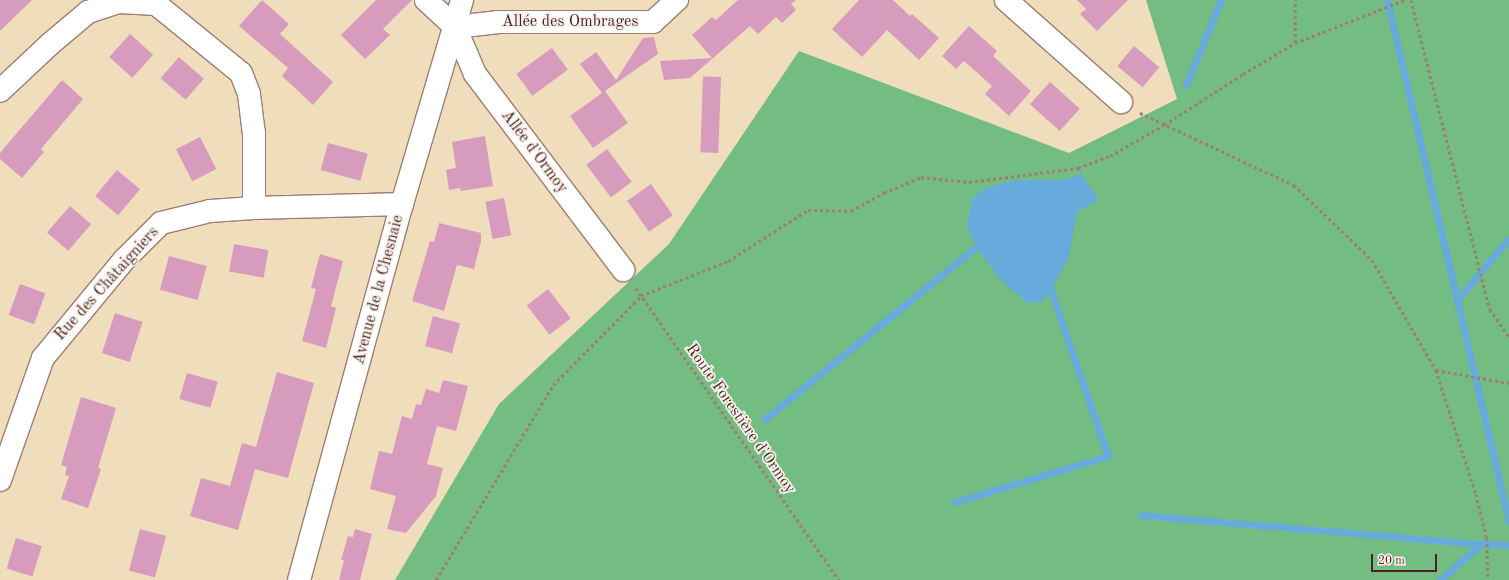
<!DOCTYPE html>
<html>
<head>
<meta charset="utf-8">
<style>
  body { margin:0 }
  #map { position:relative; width:1509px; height:580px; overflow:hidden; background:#f0ddbc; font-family:"Old Standard TT",serif }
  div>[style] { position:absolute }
  .forest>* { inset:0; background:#73bc82 }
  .water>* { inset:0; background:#67aadc }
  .stream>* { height:7px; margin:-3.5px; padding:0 3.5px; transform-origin:3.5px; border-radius:3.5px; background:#67aadc }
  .building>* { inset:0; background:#d79cbd; transform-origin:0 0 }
  .path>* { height:2.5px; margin-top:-1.25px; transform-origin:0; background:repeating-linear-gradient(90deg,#9d7e74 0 3px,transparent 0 6px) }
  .roads { filter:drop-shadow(1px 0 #9d7e74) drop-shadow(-1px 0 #9d7e74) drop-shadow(0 1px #9d7e74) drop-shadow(0 -1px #9d7e74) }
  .minor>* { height:22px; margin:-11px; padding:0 11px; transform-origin:11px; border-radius:11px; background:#fff }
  span { translate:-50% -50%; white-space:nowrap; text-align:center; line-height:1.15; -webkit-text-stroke:3.5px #f7f3e8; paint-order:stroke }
  .street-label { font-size:16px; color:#4a1f2b }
  .scale { position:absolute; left:1371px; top:554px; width:66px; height:18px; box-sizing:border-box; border:2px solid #4a1f2b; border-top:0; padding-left:5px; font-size:12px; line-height:14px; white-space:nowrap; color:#4a1f2b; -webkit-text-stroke:3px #f7f3e8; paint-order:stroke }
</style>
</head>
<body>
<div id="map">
  <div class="forest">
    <div style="clip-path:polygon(1146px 0,1509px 0,1509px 580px,395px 580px,499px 404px,669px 244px,799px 51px,1069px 153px,1177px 99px)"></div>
  </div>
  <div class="water">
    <div style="clip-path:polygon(1081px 174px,1099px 200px,1077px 212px,1069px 256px,1051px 291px,1041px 302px,1027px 303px,1000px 279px,976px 247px,967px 226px,972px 199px,983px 189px,1015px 180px,1064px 180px)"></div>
  </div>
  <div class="stream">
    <div style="left:1387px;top:0;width:536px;rotate:76.85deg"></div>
    <div style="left:1186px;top:85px;width:92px;rotate:-67.6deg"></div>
    <div style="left:1457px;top:300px;width:81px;rotate:-50deg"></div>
    <div style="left:765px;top:419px;width:272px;rotate:-39.2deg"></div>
    <div style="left:955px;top:502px;width:160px;rotate:-16.7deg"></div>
    <div style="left:1108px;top:456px;width:175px;rotate:-109.1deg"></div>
    <div style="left:1141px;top:515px;width:341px;rotate:4.9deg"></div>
    <div style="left:1440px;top:580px;width:55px;rotate:-41.3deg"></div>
    <div style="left:1481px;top:544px;width:28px;rotate:2deg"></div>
  </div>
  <div class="building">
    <div style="clip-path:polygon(0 0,32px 0,0 31px)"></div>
    <div style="clip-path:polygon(262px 0,289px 24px,280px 34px,333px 82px,313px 105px,282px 76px,288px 68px,239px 26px)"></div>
    <div style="clip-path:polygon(376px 0,412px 0,383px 29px,390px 35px,365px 59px,341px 35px)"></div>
    <div style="clip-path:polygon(738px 0,796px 0,791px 4px,796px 10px,782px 23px,776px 17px,758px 34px,750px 26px,690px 78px,664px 80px,660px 61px,712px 58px,692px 35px,712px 17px,716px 20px)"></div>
    <div style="clip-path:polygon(859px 0,893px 0,910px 16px,912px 14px,939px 38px,919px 60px,887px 30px,862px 57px,832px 29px)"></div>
    <div style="clip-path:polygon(1077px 0,1128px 0,1097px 31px,1080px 14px,1086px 9px)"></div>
    <div style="clip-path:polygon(969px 26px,997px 51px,993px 56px,1031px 91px,1009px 116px,985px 94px,992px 86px,964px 61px,956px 69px,942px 56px)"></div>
    <div style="left:130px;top:34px;width:31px;height:31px;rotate:42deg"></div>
    <div style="clip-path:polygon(654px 37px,658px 54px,605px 91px,628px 123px,593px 148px,570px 116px,602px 93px,580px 64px,596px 52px,616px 80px,643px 38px)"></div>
    <div style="left:1134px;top:46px;width:33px;height:26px;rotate:40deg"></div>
    <div style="left:552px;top:48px;width:27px;height:44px;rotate:54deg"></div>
    <div style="left:179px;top:57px;width:33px;height:28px;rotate:41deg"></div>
    <div style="left:721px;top:77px;width:76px;height:18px;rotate:92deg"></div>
    <div style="clip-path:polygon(62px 80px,83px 99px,41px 149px,44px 152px,22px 178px,0 159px,0 153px)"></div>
    <div style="left:1050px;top:82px;width:40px;height:30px;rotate:42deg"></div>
    <div style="clip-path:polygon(485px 136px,493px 186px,461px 191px,460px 188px,449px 190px,446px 170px,456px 168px,452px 142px)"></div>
    <div style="left:200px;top:137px;width:36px;height:27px;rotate:63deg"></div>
    <div style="left:328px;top:143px;width:41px;height:28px;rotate:15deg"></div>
    <div style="left:607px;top:149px;width:41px;height:26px;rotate:53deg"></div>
    <div style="left:117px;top:170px;width:30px;height:34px;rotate:40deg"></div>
    <div style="left:651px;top:184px;width:38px;height:29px;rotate:55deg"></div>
    <div style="left:504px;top:198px;width:38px;height:19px;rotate:79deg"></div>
    <div style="left:70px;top:206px;width:28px;height:35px;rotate:41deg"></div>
    <div style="clip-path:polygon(439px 223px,481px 233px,481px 241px,474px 269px,457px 265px,444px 311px,412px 301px,430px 241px,434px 242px)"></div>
    <div style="left:234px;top:244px;width:35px;height:28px;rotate:10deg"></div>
    <div style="clip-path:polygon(320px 254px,343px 261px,331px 306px,336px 308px,326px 348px,302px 341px,316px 289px,311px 288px)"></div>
    <div style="left:169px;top:256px;width:39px;height:35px;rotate:15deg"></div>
    <div style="left:20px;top:284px;width:27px;height:33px;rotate:20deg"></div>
    <div style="left:548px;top:289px;width:37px;height:27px;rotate:52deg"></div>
    <div style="left:115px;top:313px;width:29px;height:42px;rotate:18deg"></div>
    <div style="left:433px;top:316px;width:28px;height:31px;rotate:15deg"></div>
    <div style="clip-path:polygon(277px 372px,314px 383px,288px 478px,255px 469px,238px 530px,190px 516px,201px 478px,230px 486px,242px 443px,256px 447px)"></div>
    <div style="left:187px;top:373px;width:32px;height:27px;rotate:16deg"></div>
    <div style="clip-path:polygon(443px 380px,468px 386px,456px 431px,437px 426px,427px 464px,443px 468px,436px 496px,406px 533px,387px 529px,396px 496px,370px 489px,379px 451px,392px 454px,402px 416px,412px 419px,416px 404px,421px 405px,426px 389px,439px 393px)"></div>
    <div style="clip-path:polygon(81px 397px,116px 408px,98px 468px,101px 469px,88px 508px,61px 499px,69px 476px,65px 475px,67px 467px,61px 465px)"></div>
    <div style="left:140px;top:529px;width:27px;height:43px;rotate:15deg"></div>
    <div style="clip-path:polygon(355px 529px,372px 534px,360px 580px,339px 580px,344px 560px,341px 560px,348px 536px,353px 537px)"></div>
    <div style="left:16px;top:538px;width:27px;height:32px;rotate:17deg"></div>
  </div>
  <div class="path">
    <div style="left:1411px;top:0;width:319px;rotate:75.7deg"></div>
    <div style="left:1490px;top:309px;width:34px;rotate:56deg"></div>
    <div style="left:1295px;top:43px;width:43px;rotate:-90deg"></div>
    <div style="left:1140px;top:113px;width:170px;rotate:25.1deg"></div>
    <div style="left:1294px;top:185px;width:108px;rotate:43.9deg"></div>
    <div style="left:1372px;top:260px;width:127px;rotate:59.8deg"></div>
    <div style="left:1436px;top:370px;width:130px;rotate:72.1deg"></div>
    <div style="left:1476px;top:494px;width:45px;rotate:76deg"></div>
    <div style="left:1487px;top:538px;width:42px;rotate:88.6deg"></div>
    <div style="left:636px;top:288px;width:356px;rotate:55.2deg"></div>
    <div style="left:1436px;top:370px;width:74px;rotate:10.1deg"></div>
    <div style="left:436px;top:580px;width:227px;rotate:-59deg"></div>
    <div style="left:553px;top:385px;width:125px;rotate:-45.3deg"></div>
    <div style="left:641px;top:296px;width:94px;rotate:-21.9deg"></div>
    <div style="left:728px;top:261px;width:95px;rotate:-32.5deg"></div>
    <div style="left:808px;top:210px;width:43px;rotate:1.3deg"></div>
    <div style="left:851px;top:211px;width:38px;rotate:-29deg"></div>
    <div style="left:884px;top:193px;width:40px;rotate:-23.4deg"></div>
    <div style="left:921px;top:177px;width:48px;rotate:5.9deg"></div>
    <div style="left:969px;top:182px;width:110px;rotate:-7.3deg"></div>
    <div style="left:1078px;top:168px;width:34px;rotate:-21deg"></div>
    <div style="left:1110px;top:156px;width:62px;rotate:-29.9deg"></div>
    <div style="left:1164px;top:125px;width:94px;rotate:-32.8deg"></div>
    <div style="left:1243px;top:74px;width:61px;rotate:-30.8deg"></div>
    <div style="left:1295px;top:43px;width:118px;rotate:-21.4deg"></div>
  </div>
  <div class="roads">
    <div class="minor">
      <div style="left:426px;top:0;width:40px;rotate:43deg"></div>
      <div style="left:455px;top:27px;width:51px;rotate:66.9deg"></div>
      <div style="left:475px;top:74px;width:246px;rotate:52.9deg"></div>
      <div style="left:1006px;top:0;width:154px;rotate:41.6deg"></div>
      <div style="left:455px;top:27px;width:44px;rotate:-6.5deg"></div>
      <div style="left:499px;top:22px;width:154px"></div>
      <div style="left:653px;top:22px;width:33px;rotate:-43deg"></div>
      <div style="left:0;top:91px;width:69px;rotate:-43.2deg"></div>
      <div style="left:50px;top:44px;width:50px;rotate:-40.1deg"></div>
      <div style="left:88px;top:12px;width:32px;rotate:-18deg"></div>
      <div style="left:118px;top:2px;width:38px;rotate:3deg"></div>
      <div style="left:156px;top:4px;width:109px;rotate:39.1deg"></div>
      <div style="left:241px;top:73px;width:22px;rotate:69deg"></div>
      <div style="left:249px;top:94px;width:38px;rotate:83deg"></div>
      <div style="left:254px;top:132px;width:76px;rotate:90deg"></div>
      <div style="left:0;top:480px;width:129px;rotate:-70.6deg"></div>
      <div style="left:43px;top:358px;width:129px;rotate:-50.4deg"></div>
      <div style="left:125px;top:259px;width:51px;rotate:-45deg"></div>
      <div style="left:161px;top:223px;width:50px;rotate:-13.8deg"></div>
      <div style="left:210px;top:211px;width:44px;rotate:-3.9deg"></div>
      <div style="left:254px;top:208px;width:148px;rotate:-1.5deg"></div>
      <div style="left:299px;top:580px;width:390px;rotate:-74.7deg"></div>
      <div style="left:402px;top:204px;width:213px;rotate:-73.6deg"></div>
    </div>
  </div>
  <div class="street-label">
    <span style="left:570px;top:22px">Allée des Ombrages</span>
    <span style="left:534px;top:152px;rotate:53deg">Allée d'Ormoy</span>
    <span style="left:107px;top:284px;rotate:-48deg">Rue des Châtaigniers</span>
    <span style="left:379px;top:290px;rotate:-75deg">Avenue de la Chesnaie</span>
    <span style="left:740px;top:419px;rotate:55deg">Route Forestière d'Ormoy</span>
  </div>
  <div class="scale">20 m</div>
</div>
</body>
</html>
